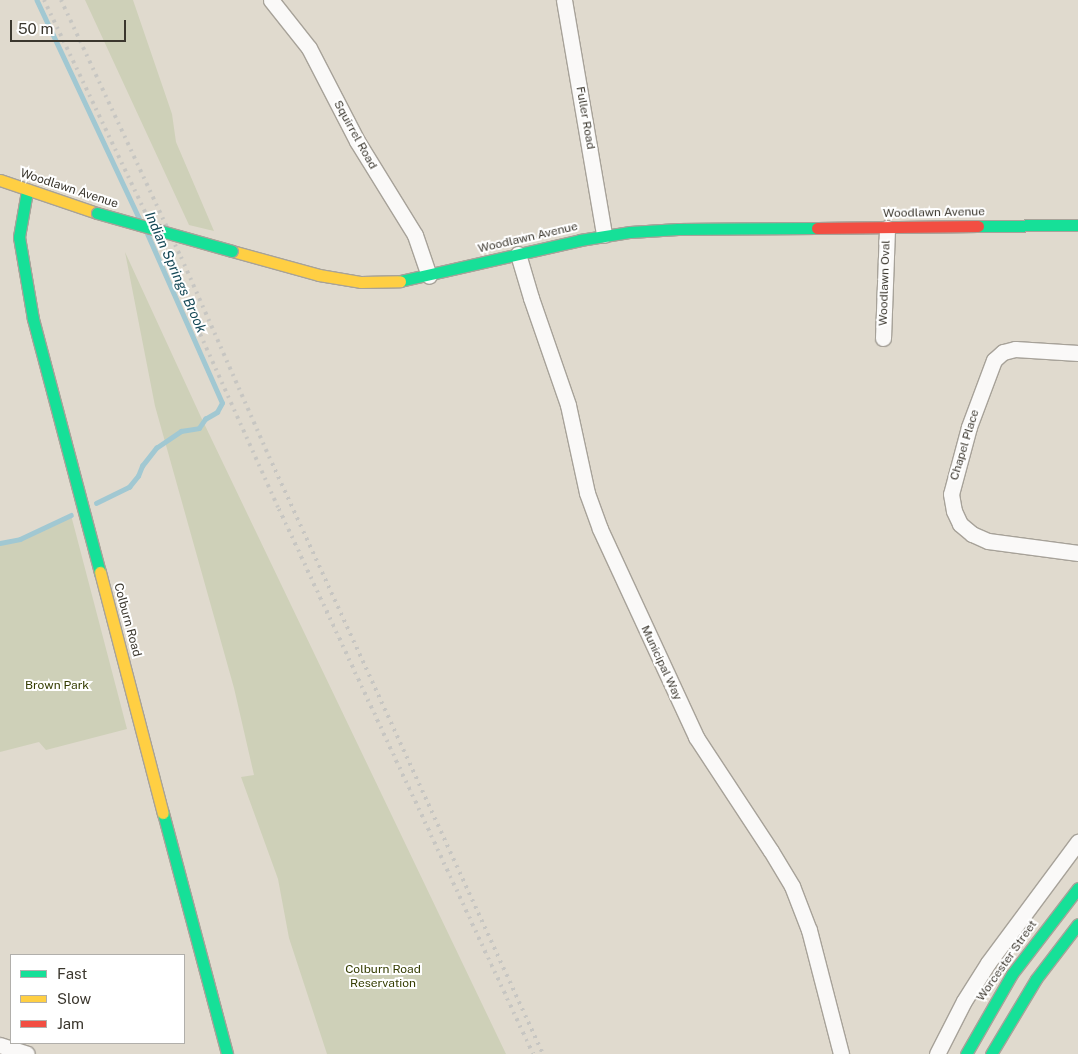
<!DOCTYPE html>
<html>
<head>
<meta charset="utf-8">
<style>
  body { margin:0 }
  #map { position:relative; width:1078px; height:1054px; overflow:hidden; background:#e0dace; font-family:"Public Sans",sans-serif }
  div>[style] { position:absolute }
  .green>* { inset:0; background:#ced0b8 }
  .stream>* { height:4.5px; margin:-2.25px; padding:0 2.25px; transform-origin:2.25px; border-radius:2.25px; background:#a1c8d2 }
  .roads { filter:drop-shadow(1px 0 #a7a299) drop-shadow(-1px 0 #a7a299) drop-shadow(0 1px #a7a299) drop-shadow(0 -1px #a7a299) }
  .street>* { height:15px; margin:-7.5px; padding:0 7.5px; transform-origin:7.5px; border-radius:7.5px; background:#faf9f8 }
  .fast>* { height:11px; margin:-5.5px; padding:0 5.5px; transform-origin:5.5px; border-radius:5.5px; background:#16e098 }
  .slow>* { height:11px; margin:-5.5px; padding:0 5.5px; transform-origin:5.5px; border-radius:5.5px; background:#ffcf43 }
  .jam>* { height:11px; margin:-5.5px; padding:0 5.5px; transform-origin:5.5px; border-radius:5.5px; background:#f24e42 }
  .rail>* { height:4px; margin-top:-2px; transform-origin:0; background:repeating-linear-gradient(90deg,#c7c6c2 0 2.5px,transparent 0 7.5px) }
  .bridges { filter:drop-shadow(1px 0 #a7a299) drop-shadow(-1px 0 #a7a299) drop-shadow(0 1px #a7a299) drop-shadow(0 -1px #a7a299) }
  .fast-bridge>* { height:11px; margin:-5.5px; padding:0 5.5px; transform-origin:5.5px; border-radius:5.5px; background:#16e098 }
  span { translate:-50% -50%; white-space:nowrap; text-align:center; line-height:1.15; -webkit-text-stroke:4px #fff; paint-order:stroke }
  .street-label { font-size:12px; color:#3b372e }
  .park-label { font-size:12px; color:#343c01 }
  .water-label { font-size:14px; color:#164957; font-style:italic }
  .legend { position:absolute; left:10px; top:954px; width:175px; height:90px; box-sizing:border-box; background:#fff; border:1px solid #b1afab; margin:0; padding:6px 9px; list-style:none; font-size:15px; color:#3b372e }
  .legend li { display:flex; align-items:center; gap:10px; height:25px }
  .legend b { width:25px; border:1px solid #b1afab }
  .scale { position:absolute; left:10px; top:20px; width:116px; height:22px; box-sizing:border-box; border:2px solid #3b372e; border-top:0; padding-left:6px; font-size:15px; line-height:18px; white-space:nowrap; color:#3b372e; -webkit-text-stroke:4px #fff; paint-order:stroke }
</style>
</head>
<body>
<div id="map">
  <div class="green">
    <div style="clip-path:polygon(85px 0,133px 0,172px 114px,176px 142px,214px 231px,189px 225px)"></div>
    <div style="clip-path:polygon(125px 252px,200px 415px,506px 1054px,327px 1054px,289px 938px,278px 879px,241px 777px,254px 775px,234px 688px,155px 406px)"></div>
    <div style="clip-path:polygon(71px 515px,127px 729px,46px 750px,39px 742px,0 752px,0 543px,20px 539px)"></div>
  </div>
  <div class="stream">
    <div style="left:37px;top:0;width:241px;rotate:64.9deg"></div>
    <div style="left:96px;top:503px;width:37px;rotate:-26deg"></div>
    <div style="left:129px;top:487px;width:14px;rotate:-51deg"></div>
    <div style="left:138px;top:476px;width:11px;rotate:-68deg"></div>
    <div style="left:142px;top:466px;width:23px;rotate:-52deg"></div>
    <div style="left:156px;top:448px;width:30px;rotate:-34deg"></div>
    <div style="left:181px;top:431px;width:18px;rotate:-9deg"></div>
    <div style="left:199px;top:428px;width:11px;rotate:-56deg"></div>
    <div style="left:205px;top:419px;width:14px;rotate:-30deg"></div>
    <div style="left:217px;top:412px;width:10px;rotate:-61deg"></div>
    <div style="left:222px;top:403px;width:185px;rotate:-113.9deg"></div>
    <div style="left:0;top:543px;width:20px;rotate:-11deg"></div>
    <div style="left:20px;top:539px;width:56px;rotate:-25.2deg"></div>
  </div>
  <div class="roads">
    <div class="street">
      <div style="left:271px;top:0;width:61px;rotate:51.6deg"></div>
      <div style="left:309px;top:48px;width:105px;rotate:62.7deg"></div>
      <div style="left:357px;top:141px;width:110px;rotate:58.3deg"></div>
      <div style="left:415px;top:235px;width:43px;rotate:71.1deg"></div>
      <div style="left:564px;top:0;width:238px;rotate:80.3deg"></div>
      <div style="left:518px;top:254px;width:46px;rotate:73.5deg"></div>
      <div style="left:531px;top:298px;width:113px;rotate:70.9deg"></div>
      <div style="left:568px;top:405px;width:90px;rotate:77.8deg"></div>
      <div style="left:587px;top:493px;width:38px;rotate:70deg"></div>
      <div style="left:600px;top:529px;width:229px;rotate:65.2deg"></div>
      <div style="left:696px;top:737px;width:136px;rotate:56.7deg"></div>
      <div style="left:771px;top:851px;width:41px;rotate:59deg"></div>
      <div style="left:792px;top:886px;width:47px;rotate:68.9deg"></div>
      <div style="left:809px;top:930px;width:128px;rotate:75.5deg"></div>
      <div style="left:883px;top:338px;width:110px;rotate:-87.9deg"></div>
      <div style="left:1078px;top:353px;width:63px;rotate:-176.4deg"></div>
      <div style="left:1015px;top:349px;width:12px;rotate:166deg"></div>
      <div style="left:1003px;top:352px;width:12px;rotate:138deg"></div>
      <div style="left:994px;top:360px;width:72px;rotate:110.5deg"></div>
      <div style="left:969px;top:427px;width:69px;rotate:105deg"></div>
      <div style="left:951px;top:494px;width:17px;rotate:80deg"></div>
      <div style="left:954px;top:511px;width:14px;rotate:65deg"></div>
      <div style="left:960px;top:524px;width:16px;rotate:40deg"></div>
      <div style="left:972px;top:534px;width:17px;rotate:24deg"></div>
      <div style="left:988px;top:541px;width:91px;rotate:7.6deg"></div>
      <div style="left:0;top:1045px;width:28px;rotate:18deg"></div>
      <div style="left:937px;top:1054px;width:59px;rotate:-63deg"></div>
      <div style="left:964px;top:1001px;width:45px;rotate:-57.7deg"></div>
      <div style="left:988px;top:963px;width:151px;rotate:-53.4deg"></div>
    </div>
    <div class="fast">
      <div style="left:27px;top:191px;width:47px;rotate:99.9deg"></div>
      <div style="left:19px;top:237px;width:83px;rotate:80.3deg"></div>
      <div style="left:33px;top:319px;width:262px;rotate:75.2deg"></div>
      <div style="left:978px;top:226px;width:100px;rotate:-0.6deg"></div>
      <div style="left:400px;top:281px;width:185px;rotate:-12.8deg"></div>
      <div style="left:580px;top:240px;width:51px;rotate:-9.1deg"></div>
      <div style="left:630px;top:232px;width:48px;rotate:-3.6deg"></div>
      <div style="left:678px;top:229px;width:139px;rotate:-0.4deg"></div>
      <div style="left:163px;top:813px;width:249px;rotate:75.1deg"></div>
      <div style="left:966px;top:1054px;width:92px;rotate:-60.1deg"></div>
      <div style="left:1012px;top:974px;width:108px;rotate:-52.5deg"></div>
      <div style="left:991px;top:1054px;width:87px;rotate:-59deg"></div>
      <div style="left:1036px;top:979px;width:69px;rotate:-52.6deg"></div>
    </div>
    <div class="slow">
      <div style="left:0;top:180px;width:102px;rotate:18.8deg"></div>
      <div style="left:232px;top:251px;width:90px;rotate:15.4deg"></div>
      <div style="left:319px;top:275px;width:43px;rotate:9.5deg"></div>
      <div style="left:361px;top:282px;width:39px;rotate:-1deg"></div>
      <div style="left:100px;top:572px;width:249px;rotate:75.4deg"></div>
    </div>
    <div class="jam">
      <div style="left:817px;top:228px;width:161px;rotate:-0.7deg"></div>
    </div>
  </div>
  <div class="rail">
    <div style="left:44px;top:0;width:242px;rotate:64.5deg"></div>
    <div style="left:148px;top:218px;width:319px;rotate:65.8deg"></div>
    <div style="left:279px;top:509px;width:601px;rotate:65.01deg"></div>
    <div style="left:61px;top:0;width:284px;rotate:65deg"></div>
    <div style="left:181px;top:257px;width:225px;rotate:66.2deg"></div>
    <div style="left:272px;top:463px;width:650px;rotate:65.37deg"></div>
  </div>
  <div class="bridges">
    <div class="fast-bridge">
      <div style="left:97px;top:213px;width:140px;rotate:15.7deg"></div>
    </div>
  </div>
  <div class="street-label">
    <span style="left:585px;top:118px;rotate:80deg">Fuller Road</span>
    <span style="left:355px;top:135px;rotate:61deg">Squirrel Road</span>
    <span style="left:69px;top:189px;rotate:18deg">Woodlawn Avenue</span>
    <span style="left:934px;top:213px;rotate:-1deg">Woodlawn Avenue</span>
    <span style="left:528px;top:238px;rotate:-13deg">Woodlawn Avenue</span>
    <span style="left:885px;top:283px;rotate:-88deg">Woodlawn Oval</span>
    <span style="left:965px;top:445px;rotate:-73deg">Chapel Place</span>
    <span style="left:127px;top:620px;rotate:75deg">Colburn Road</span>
    <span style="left:661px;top:663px;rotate:65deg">Municipal Way</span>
    <span style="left:1007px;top:961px;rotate:-55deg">Worcester Street</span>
  </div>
  <div class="park-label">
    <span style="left:57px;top:686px">Brown Park</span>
    <span style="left:383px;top:977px">Colburn Road<br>Reservation</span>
  </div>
  <div class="water-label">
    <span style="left:176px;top:272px;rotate:66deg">Indian Springs Brook</span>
  </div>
  <ul class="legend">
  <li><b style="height:6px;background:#16e098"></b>Fast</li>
  <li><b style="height:6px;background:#ffcf43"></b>Slow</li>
  <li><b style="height:6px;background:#f24e42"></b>Jam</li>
  </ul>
  <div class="scale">50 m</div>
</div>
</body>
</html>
